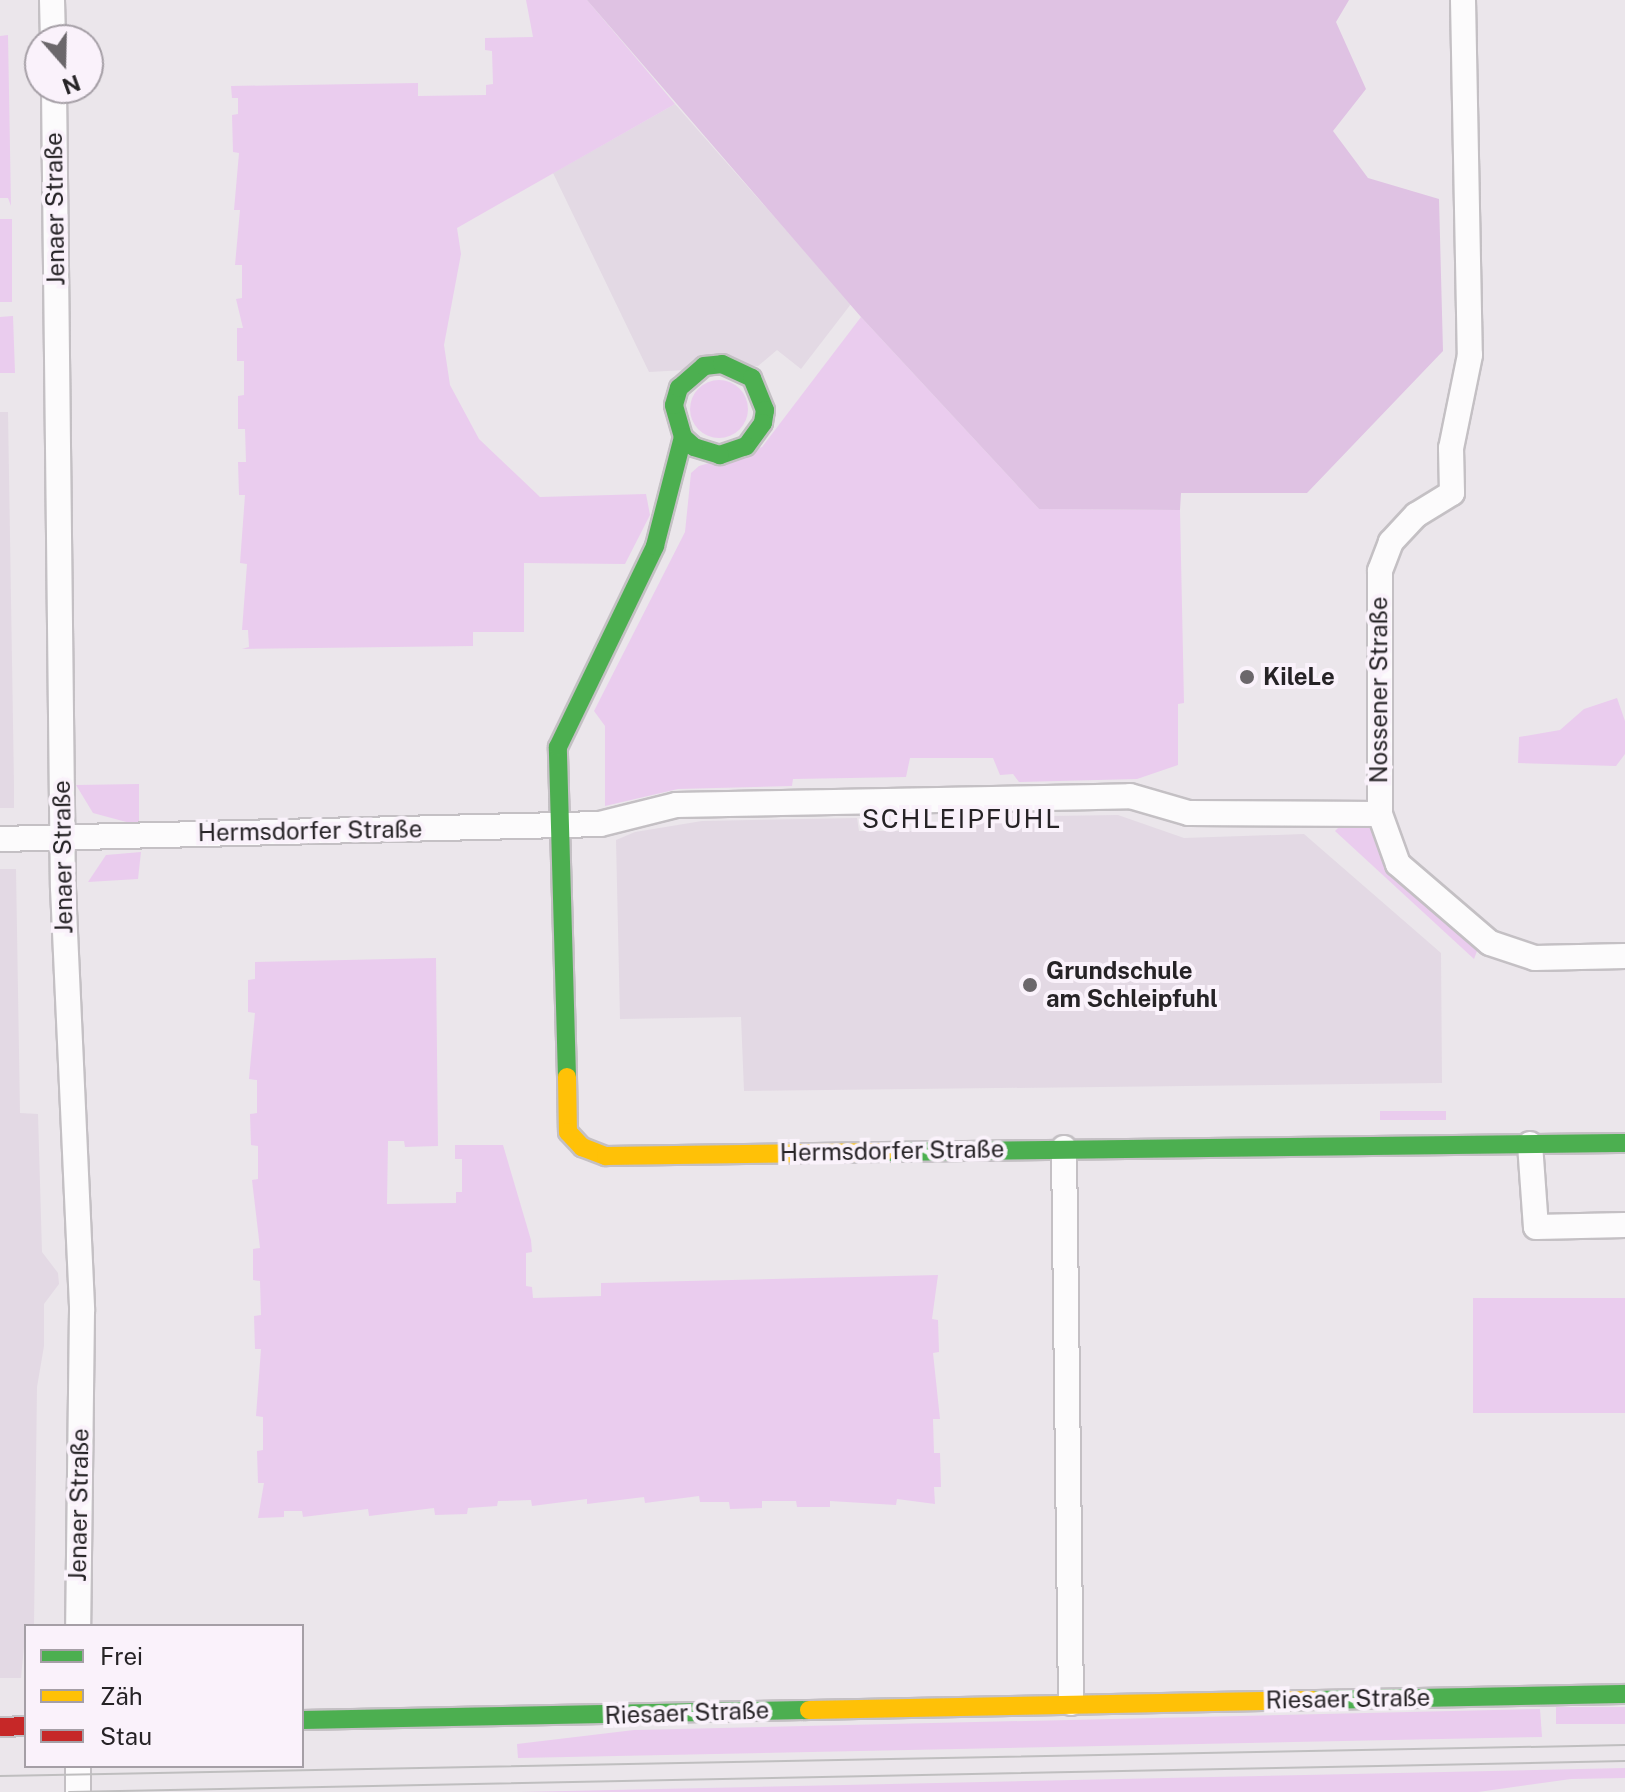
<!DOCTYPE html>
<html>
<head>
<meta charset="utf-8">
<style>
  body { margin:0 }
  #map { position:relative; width:1625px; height:1792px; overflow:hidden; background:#ebe6eb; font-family:"Public Sans",sans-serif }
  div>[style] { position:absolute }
  .built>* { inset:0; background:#e3d9e4 }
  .green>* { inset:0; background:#eaccee; transform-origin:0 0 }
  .round { border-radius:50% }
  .forest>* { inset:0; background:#dfc2e3 }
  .roads { filter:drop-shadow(2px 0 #c4c0c4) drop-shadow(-2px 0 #c4c0c4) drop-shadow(0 2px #c4c0c4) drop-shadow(0 -2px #c4c0c4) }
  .street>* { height:24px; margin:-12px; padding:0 12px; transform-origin:12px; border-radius:12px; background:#fcfbfc }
  .fast>* { height:18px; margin:-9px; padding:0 9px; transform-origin:9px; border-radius:9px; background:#4caf50 }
  .slow>* { height:18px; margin:-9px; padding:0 9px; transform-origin:9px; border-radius:9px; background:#ffc107 }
  .jam>* { height:18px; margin:-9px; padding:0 9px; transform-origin:9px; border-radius:9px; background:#c62828 }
  .tram>* { height:2px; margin:-1px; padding:0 1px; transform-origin:1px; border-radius:1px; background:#bfbebf }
  .dots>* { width:22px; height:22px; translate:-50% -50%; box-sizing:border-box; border:4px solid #faf2fb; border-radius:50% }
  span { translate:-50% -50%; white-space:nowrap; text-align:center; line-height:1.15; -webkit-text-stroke:8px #faf2fb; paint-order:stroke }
  .street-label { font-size:24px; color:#262326 }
  .poi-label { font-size:24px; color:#262326; font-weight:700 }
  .left { translate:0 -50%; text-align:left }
  .neighbourhood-label { font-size:26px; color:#262326; letter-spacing:2px }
  .legend { position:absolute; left:24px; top:1624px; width:280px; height:144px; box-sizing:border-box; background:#faf2fb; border:2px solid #a59fa6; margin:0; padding:10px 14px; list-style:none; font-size:24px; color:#262326 }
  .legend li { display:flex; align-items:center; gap:16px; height:40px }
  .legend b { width:40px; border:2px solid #a59fa6 }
  .north { position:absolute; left:24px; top:24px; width:80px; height:80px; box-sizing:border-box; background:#faf2fb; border:2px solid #a59fa6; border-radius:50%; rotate:160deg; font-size:22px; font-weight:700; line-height:32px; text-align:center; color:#262326 }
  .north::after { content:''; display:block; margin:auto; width:28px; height:36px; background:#6b676b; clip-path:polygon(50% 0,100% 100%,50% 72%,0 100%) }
</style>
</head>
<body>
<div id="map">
  <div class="built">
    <div style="clip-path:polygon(675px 104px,851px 304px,801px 369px,777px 350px,758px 366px,649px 372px,553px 173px)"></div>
    <div style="clip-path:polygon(0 412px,8px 412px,14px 785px,14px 808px,0 808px)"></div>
    <div style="clip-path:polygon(1118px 815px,1184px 838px,1304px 834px,1441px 953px,1442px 1083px,744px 1091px,741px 1017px,620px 1019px,616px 840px,635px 832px,702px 821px,857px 818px,859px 831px,969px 831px,972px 817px)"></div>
    <div style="clip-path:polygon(0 869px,16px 869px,20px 1113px,38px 1114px,42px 1252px,58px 1273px,59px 1284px,44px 1304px,44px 1346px,37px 1387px,34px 1626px,26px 1626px,21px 1678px,0 1678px)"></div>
  </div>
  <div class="green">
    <div style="clip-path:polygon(526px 0,587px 0,675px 104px,457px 228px,461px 254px,444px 345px,450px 385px,479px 439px,540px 497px,646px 494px,650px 515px,625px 564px,524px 563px,524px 632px,473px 632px,473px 646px,242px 649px,249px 647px,248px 630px,242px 630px,247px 564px,240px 563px,245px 495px,239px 495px,238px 462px,246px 462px,245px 429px,238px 429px,238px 396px,244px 395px,244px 361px,237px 361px,237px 328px,243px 328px,236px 299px,242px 298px,242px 265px,235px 265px,240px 210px,234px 210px,239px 153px,233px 152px,232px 115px,238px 114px,238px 98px,232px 98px,231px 86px,418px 83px,418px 96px,486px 95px,486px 85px,493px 84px,492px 51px,485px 50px,485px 38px,533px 37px)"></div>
    <div style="clip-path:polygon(8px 35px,11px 206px,8px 198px,0 198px,0 36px)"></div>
    <div style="left:0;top:219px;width:12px;height:83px"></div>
    <div style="clip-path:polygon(13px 316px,15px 373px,0 373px,0 317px)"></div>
    <div style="clip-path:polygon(861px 317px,1039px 509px,1180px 510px,1184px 703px,1178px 704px,1178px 765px,1137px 779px,1019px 782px,1013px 774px,1000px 775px,993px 758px,910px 758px,906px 777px,793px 779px,792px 786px,678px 789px,605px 806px,605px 726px,594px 711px,685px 532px,691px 473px,699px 466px,762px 447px)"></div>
    <div class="round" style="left:690px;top:380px;width:58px;height:58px"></div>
    <div style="clip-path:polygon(1617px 698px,1625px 721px,1625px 754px,1616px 766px,1518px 763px,1519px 737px,1560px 730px,1584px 709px)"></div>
    <div style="clip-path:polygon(139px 784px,139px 823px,130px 823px,93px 813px,76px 785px)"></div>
    <div style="clip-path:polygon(1344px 822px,1371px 828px,1389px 867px,1479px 946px,1474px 959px,1335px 831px)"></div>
    <div style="clip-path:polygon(141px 852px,138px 879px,88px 882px,106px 855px)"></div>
    <div style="clip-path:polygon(436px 958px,438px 1146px,405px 1147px,404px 1141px,388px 1141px,387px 1204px,456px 1203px,456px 1192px,462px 1192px,462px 1159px,455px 1159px,455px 1145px,503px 1145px,531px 1240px,532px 1252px,526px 1253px,526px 1286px,532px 1287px,533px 1298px,601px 1296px,601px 1283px,938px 1275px,932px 1319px,938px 1320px,939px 1352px,933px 1353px,940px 1419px,933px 1419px,934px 1453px,940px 1453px,941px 1487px,934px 1487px,935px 1504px,897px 1499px,896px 1505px,830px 1501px,830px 1507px,797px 1507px,796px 1501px,762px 1501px,762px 1508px,730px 1509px,729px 1502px,700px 1502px,699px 1496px,645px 1503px,644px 1497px,587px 1504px,587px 1499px,532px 1506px,531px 1500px,498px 1501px,497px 1506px,468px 1508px,467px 1514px,435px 1515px,434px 1508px,369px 1516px,368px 1509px,303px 1517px,302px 1511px,284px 1511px,284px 1517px,258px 1518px,264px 1483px,258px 1483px,257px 1451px,263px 1450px,263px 1417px,256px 1416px,261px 1349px,255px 1349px,254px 1316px,261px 1315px,260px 1281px,253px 1280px,253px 1249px,260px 1248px,252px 1180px,258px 1179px,258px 1146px,251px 1145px,250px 1114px,257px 1113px,257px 1080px,249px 1079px,255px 1013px,248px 1012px,248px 980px,255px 979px,255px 962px)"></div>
    <div style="left:1446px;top:1111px;width:9px;height:66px;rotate:90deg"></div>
    <div style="left:1625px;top:1298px;width:115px;height:152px;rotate:90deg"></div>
    <div style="left:1625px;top:1707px;width:17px;height:69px;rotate:90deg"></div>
    <div style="clip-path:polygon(1540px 1709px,1542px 1737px,518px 1758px,517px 1744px,634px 1730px)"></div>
    <div style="clip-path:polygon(1625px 1768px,1625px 1778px,1571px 1779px,1478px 1792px,519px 1792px)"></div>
  </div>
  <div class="forest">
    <div style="clip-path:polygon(587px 0,1349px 0,1336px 22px,1366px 89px,1333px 131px,1368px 178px,1439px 199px,1443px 351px,1307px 493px,1181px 493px,1180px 510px,1039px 509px,861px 317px)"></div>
  </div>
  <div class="roads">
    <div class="street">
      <div style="left:52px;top:0;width:40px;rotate:88.6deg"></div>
      <div style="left:1463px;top:0;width:355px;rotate:88.9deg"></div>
      <div style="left:1470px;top:355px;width:95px;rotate:101.5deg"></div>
      <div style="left:1451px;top:448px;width:45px;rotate:88.7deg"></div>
      <div style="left:1452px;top:493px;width:42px;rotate:148.6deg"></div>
      <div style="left:1416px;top:515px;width:37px;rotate:133deg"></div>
      <div style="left:1391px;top:542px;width:31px;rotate:111deg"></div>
      <div style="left:1380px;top:571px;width:243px;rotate:90deg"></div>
      <div style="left:1380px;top:814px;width:53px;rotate:70.2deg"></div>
      <div style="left:1398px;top:864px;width:121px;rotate:40.7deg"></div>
      <div style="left:1490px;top:943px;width:47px;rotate:18.4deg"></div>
      <div style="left:1535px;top:958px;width:90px;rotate:-1.3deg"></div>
      <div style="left:54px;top:88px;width:800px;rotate:89.36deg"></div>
      <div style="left:63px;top:888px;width:423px;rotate:87.4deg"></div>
      <div style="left:82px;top:1311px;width:315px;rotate:90.7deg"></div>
      <div style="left:0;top:839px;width:600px;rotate:-1.43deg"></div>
      <div style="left:600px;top:824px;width:78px;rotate:-14deg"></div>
      <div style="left:676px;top:805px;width:454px;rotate:-1.1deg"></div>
      <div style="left:1130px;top:796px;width:61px;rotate:16.1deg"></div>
      <div style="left:1189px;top:813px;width:191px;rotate:0.3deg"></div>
      <div style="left:1530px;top:1144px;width:83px;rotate:85.9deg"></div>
      <div style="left:1536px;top:1227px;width:89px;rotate:-1.3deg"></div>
      <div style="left:1064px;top:1148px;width:555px;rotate:89.28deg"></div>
      <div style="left:78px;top:1766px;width:26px;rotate:90deg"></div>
    </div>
    <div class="fast">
      <div style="left:567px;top:1077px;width:330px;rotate:-91.6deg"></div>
      <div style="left:558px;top:747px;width:223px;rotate:-64.2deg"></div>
      <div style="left:655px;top:546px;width:113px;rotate:-75.6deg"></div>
      <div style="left:683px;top:437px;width:33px;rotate:-106deg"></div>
      <div style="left:674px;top:405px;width:18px;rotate:-74deg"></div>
      <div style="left:679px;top:388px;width:33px;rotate:-41deg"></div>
      <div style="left:704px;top:366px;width:18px;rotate:-6deg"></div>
      <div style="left:722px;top:364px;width:33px;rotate:25deg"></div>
      <div style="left:752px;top:378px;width:35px;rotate:68deg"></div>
      <div style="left:765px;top:410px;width:13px;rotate:99deg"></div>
      <div style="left:763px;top:423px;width:29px;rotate:126deg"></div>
      <div style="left:746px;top:446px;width:28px;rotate:161deg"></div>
      <div style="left:720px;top:455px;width:27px;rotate:-163deg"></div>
      <div style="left:694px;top:447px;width:15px;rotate:-138deg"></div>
      <div style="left:884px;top:1152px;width:741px;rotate:-0.7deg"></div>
      <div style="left:1313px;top:1700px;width:312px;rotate:-1.1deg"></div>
      <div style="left:302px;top:1720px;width:507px;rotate:-1.13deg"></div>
    </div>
    <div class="slow">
      <div style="left:567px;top:1077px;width:55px;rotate:89deg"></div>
      <div style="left:568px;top:1132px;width:21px;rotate:47deg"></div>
      <div style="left:582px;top:1147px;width:26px;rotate:21deg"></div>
      <div style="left:606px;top:1156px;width:278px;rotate:-0.8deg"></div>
      <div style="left:809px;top:1710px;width:504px;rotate:-1.14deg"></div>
    </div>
    <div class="jam">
      <div style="left:0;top:1727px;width:26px;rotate:-2deg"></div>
    </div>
  </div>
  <div class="tram">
    <div style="left:0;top:1776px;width:1625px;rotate:-1.09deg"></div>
    <div style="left:69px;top:1792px;width:1556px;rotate:-1.14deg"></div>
  </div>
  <div class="dots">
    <div style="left:1247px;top:677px;background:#6b676b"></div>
    <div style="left:1030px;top:985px;background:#6b676b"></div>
  </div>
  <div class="street-label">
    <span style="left:55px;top:209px;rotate:-91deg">Jenaer Straße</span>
    <span style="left:1379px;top:690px;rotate:-90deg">Nossener Straße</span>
    <span style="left:310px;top:831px;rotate:-1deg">Hermsdorfer Straße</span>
    <span style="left:63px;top:857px;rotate:-91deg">Jenaer Straße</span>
    <span style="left:892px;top:1151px;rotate:-1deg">Hermsdorfer Straße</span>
    <span style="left:79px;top:1505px;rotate:-89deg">Jenaer Straße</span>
    <span style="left:1348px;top:1699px;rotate:-1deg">Riesaer Straße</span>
    <span style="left:687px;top:1713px;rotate:-2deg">Riesaer Straße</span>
  </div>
  <div class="poi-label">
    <span class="left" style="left:1263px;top:677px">KileLe</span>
    <span class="left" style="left:1046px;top:985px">Grundschule<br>am Schleipfuhl</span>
  </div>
  <div class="neighbourhood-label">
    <span style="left:962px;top:819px">SCHLEIPFUHL</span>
  </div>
  <ul class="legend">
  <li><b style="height:10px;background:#4caf50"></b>Frei</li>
  <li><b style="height:10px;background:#ffc107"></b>Zäh</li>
  <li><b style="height:10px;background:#c62828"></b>Stau</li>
  </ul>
  <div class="north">N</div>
</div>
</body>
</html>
